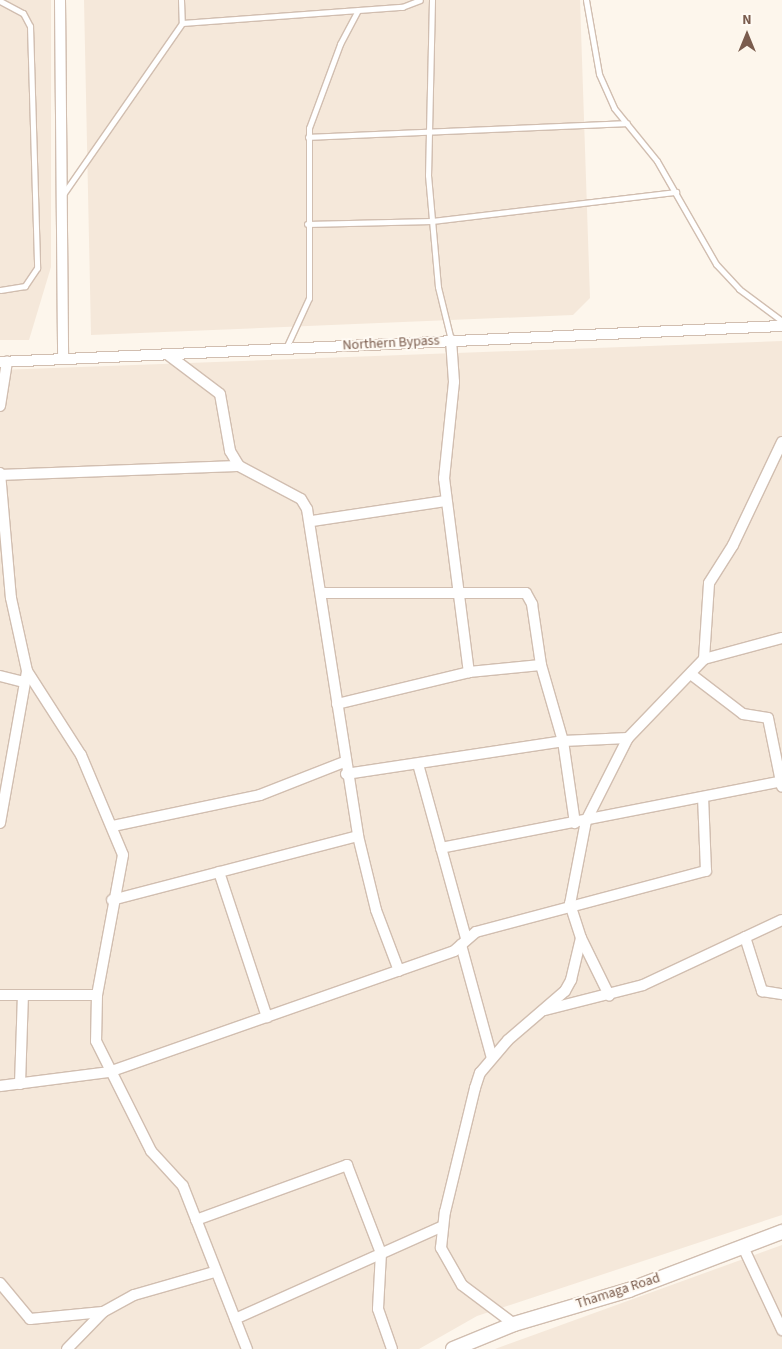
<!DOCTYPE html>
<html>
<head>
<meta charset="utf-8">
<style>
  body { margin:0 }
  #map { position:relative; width:782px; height:1349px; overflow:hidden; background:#fdf6ec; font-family:"Source Sans 3",sans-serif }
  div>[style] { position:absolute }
  .residential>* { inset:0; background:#f5e8da }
  .roads { filter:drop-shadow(1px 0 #d1beb0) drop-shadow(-1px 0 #d1beb0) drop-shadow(0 1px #d1beb0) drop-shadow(0 -1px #d1beb0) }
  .service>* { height:5px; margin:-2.5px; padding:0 2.5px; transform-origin:2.5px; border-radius:2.5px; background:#fff }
  .minor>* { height:10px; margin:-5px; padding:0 5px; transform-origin:5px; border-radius:5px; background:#fff }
  .secondary>* { height:14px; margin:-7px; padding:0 7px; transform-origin:7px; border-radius:7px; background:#fff }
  span { translate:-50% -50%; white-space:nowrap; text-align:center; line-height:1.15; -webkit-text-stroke:4px #fffaf3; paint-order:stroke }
  .street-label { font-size:14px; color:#7a5c4d }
  .north { position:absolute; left:722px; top:10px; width:50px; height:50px; -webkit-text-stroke:4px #fffaf3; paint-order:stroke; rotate:0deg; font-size:14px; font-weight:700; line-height:20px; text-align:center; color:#7a5c4d }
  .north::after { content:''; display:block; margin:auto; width:18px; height:22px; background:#7a5c4d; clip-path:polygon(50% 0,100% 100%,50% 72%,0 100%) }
</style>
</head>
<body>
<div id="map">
  <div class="residential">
    <div style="clip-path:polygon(0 0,51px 0,51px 267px,29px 340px,0 340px)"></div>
    <div style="clip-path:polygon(84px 0,580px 0,590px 298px,573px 315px,91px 335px)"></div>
    <div style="clip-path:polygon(782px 341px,782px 1215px,477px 1316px,419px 1349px,0 1349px,0 370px)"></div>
    <div style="clip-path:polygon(782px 1245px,782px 1349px,495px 1349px)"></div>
  </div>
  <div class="roads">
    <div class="service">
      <div style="left:181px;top:0;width:23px;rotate:88deg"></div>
      <div style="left:432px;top:0;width:175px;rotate:91.3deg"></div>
      <div style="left:428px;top:175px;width:112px;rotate:84.9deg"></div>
      <div style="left:438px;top:287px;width:55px;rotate:76.2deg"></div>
      <div style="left:586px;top:0;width:75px;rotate:80deg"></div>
      <div style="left:599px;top:74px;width:37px;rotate:66deg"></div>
      <div style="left:614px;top:108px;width:68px;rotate:50.9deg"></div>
      <div style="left:657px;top:161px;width:119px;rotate:60.2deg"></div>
      <div style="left:716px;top:264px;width:34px;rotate:47deg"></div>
      <div style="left:739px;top:289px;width:54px;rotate:36.7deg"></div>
      <div style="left:0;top:1px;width:26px;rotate:28deg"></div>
      <div style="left:23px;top:13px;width:15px;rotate:62deg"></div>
      <div style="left:30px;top:26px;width:242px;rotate:88.3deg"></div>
      <div style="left:37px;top:268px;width:22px;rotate:124deg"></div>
      <div style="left:25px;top:286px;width:25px;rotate:171deg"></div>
      <div style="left:308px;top:137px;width:319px;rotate:-2.5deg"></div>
      <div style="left:64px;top:193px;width:207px;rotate:-55.2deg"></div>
      <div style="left:182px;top:23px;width:221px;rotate:-4.2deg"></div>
      <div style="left:402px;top:7px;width:19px;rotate:-21deg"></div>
      <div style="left:307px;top:224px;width:125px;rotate:-1.4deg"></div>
      <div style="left:432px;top:221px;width:246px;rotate:-6.8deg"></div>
      <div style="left:286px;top:348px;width:55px;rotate:-65.3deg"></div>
      <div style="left:309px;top:298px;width:170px;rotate:-90deg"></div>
      <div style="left:309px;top:128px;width:90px;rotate:-69.7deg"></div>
      <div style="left:340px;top:44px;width:38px;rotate:-62deg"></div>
    </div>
    <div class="minor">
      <div style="left:60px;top:0;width:359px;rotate:89.5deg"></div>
      <div style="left:451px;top:340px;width:42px;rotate:85.9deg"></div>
      <div style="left:454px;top:382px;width:97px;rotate:95.9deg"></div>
      <div style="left:444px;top:478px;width:196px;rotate:82.7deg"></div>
      <div style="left:167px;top:354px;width:66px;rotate:37deg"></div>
      <div style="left:220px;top:394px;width:58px;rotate:80deg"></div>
      <div style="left:230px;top:451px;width:17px;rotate:59deg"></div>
      <div style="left:239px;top:466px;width:70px;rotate:28deg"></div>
      <div style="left:301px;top:499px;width:12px;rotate:59deg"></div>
      <div style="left:307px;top:509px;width:331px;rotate:81.1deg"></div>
      <div style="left:358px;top:836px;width:76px;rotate:76.3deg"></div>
      <div style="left:376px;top:910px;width:65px;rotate:69.3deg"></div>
      <div style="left:0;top:362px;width:783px;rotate:-2.64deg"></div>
      <div style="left:0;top:406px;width:45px;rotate:-81deg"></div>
      <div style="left:0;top:473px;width:125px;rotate:85deg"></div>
      <div style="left:11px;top:598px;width:75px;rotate:77.6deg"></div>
      <div style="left:27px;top:671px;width:100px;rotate:57.3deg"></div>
      <div style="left:81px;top:755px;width:108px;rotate:67.2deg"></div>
      <div style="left:123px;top:855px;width:142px;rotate:100.5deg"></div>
      <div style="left:97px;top:995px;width:46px;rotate:91.2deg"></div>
      <div style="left:96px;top:1041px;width:123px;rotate:63.4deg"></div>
      <div style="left:151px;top:1151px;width:47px;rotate:47.6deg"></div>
      <div style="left:183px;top:1186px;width:175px;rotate:68.6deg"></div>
      <div style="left:0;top:475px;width:239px;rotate:-2.2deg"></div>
      <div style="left:312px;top:521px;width:135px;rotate:-8.5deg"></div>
      <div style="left:323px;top:593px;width:203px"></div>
      <div style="left:526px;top:593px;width:13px;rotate:61deg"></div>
      <div style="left:532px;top:604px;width:62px;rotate:81.6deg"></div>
      <div style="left:541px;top:665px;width:79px;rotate:73.9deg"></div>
      <div style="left:563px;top:741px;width:83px;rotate:81.7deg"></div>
      <div style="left:704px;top:659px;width:81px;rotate:-15.1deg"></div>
      <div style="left:692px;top:675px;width:64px;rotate:37.4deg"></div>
      <div style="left:743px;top:714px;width:25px;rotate:9deg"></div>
      <div style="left:768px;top:718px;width:70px;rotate:78.5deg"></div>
      <div style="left:0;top:676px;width:25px;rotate:14deg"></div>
      <div style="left:337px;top:704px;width:136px;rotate:-13.6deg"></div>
      <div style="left:469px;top:672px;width:72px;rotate:-5.6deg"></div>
      <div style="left:418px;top:764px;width:180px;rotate:74.6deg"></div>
      <div style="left:346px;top:774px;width:219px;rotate:-8.6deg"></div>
      <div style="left:563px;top:741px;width:65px;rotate:-2.6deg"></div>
      <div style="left:0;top:823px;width:154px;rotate:-79.9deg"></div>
      <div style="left:113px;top:826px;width:150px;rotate:-11.9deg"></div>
      <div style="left:260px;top:795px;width:90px;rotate:-21.4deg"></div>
      <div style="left:441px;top:848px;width:348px;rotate:-11.1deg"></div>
      <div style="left:219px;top:872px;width:153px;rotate:71.7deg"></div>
      <div style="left:112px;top:900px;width:254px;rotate:-14.6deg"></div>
      <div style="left:745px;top:937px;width:57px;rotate:72.5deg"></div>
      <div style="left:762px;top:991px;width:20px;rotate:9deg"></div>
      <div style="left:581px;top:938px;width:64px;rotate:63.8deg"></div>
      <div style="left:461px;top:945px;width:117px;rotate:74.7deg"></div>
      <div style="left:0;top:995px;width:97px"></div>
      <div style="left:545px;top:1010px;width:101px;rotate:-14.3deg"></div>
      <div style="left:643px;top:985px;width:153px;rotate:-25.1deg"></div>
      <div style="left:20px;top:1084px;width:89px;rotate:-88.1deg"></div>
      <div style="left:0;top:1086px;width:110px;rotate:-7.3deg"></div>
      <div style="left:109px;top:1072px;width:366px;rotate:-19.3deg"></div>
      <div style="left:454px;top:951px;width:29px;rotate:-41deg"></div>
      <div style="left:476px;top:932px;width:238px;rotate:-14.9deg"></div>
      <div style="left:706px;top:871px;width:74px;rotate:-92.3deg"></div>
      <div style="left:196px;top:1220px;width:161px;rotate:-20deg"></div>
      <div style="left:347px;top:1165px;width:94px;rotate:68.9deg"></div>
      <div style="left:381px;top:1253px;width:56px;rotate:93.1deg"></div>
      <div style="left:378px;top:1309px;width:42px;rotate:70.7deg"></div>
      <div style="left:743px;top:1247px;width:92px;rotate:64.8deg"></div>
      <div style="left:0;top:1283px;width:47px;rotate:50.2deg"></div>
      <div style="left:30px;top:1319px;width:73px;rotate:-5.5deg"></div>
      <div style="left:235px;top:1319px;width:226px;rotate:-24.1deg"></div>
      <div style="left:514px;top:1324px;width:65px;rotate:-143.1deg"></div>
      <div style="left:462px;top:1285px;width:43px;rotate:-119.6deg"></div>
      <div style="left:441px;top:1248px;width:36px;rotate:-84deg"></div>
      <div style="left:445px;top:1212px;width:128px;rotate:-76.4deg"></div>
      <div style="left:475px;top:1088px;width:16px;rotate:-72deg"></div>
      <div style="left:480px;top:1073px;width:43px;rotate:-49.7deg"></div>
      <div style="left:508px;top:1040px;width:75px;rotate:-40.7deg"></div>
      <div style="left:565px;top:991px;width:13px;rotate:-61deg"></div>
      <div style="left:571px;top:980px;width:43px;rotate:-76.6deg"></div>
      <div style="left:581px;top:938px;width:36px;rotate:-108deg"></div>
      <div style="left:570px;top:904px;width:85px;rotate:-79.1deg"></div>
      <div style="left:586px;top:821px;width:93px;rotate:-63.2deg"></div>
      <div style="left:628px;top:738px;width:110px;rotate:-46.1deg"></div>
      <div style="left:704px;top:659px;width:76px;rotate:-86.2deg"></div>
      <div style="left:709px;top:583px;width:45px;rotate:-57.7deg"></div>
      <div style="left:733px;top:545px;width:114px;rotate:-64.6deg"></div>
      <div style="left:67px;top:1349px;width:52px;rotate:-45.8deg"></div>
      <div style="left:103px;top:1312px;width:35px;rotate:-29deg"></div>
      <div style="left:134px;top:1295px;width:83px;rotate:-16deg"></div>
    </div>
    <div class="secondary">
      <div style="left:453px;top:1349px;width:66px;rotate:-22.3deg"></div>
      <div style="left:514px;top:1324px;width:120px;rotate:-16.5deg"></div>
      <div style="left:629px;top:1290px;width:164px;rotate:-20.8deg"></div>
    </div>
  </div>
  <div class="street-label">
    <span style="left:391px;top:343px;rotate:-3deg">Northern Bypass</span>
    <span style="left:618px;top:1291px;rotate:-18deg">Thamaga Road</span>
  </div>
  <div class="north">N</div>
</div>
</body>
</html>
